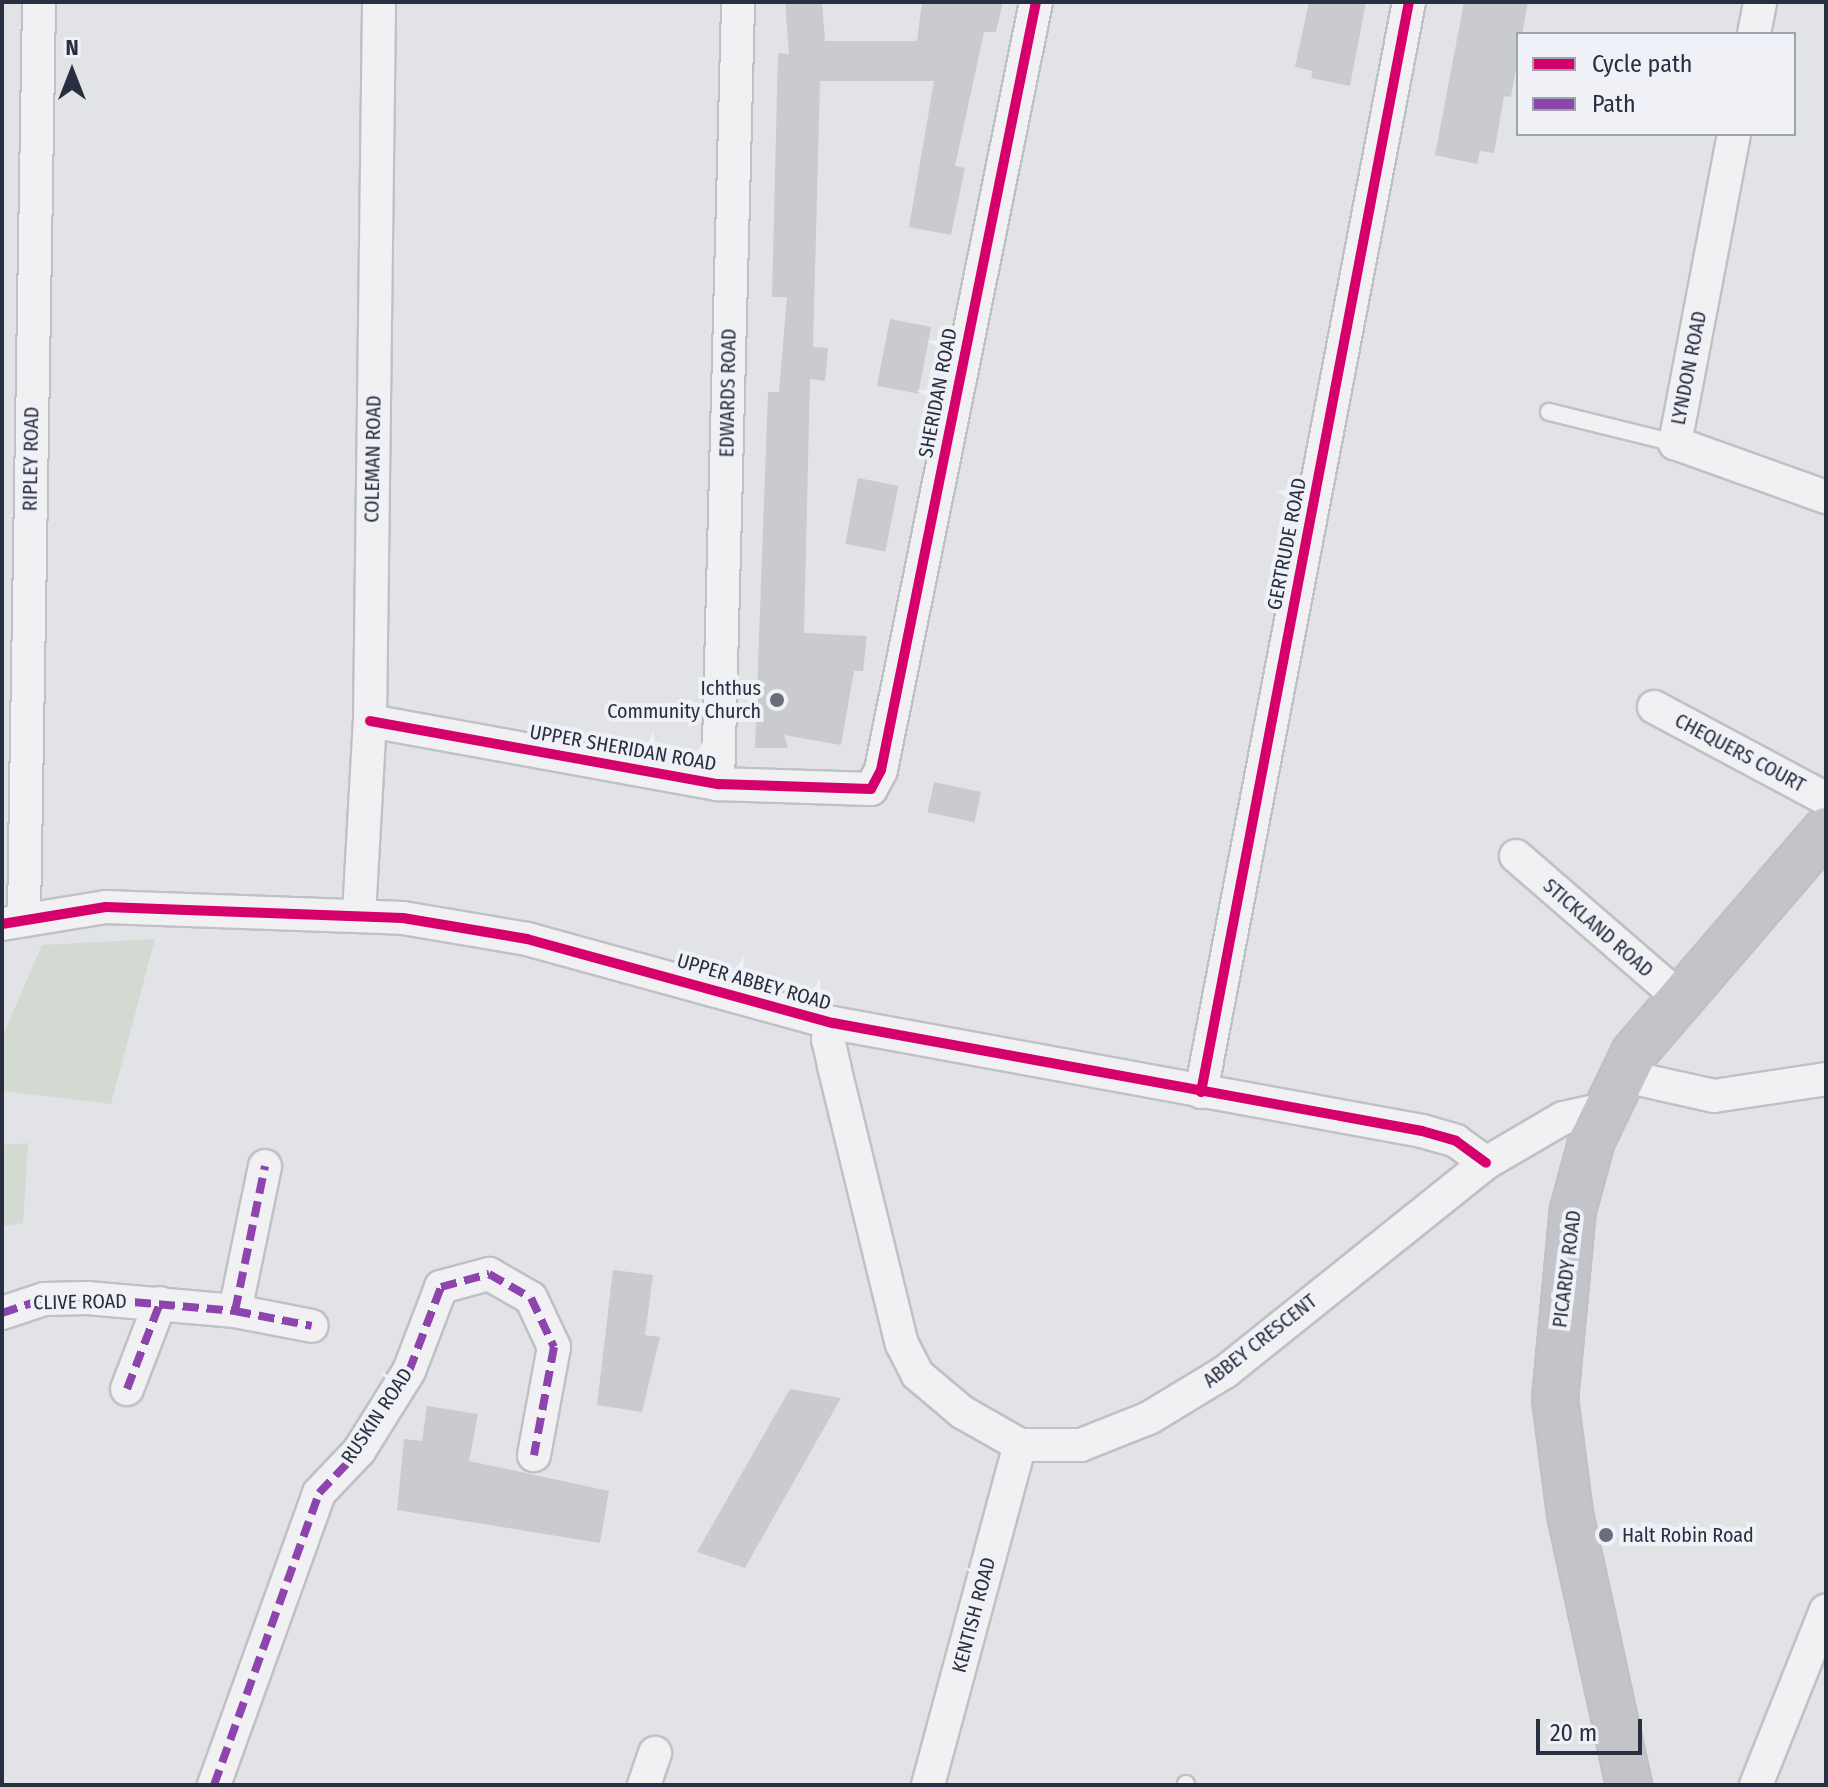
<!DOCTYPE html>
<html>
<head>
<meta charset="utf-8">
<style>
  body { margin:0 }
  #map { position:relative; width:1828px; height:1787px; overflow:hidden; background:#e2e3e7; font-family:"Fira Sans Condensed",sans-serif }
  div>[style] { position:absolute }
  .green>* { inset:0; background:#d2dad2 }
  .building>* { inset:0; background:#cacbcf; transform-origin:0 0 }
  .roads { filter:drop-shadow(2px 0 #c0c1c5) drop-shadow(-2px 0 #c0c1c5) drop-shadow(0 2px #c0c1c5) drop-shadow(0 -2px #c0c1c5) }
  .service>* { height:16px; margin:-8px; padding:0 8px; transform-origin:8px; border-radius:8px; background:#f1f1f3 }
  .minor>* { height:32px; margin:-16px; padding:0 16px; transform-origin:16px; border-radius:16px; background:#f1f1f3 }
  .secondary>* { height:44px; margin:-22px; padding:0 22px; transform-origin:22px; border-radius:22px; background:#c2c4c9 }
  .quiet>* { height:8px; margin-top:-4px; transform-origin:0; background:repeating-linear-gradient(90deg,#8e44ad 0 16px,transparent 0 24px) }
  .cycleway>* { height:10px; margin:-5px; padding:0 5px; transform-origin:5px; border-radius:5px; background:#d6006c }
  .dots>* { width:22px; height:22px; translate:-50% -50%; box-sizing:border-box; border:4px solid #eff1f6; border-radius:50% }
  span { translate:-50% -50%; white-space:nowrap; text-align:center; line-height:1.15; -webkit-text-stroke:8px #eff1f6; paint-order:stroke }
  .street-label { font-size:20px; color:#282f40 }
  .poi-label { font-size:20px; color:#282f40 }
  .right { translate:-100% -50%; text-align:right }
  .left { translate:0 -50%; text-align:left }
  .frame { position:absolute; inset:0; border:4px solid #282f40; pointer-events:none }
  .legend { position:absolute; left:1516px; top:32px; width:280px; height:104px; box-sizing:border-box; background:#eff1f6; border:2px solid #9fa3ad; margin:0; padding:10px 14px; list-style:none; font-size:24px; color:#282f40 }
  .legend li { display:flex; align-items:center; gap:16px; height:40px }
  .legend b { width:40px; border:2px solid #9fa3ad }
  .north { position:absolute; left:32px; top:32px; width:80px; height:80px; -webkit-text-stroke:6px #eff1f6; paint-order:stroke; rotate:0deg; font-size:22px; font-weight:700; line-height:32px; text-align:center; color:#282f40 }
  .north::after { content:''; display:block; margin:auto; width:28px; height:36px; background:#282f40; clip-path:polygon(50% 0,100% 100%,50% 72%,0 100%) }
  .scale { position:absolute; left:1536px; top:1719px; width:106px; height:36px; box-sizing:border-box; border:4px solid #282f40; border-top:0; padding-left:10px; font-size:24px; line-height:28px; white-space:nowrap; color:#282f40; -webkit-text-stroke:6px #eff1f6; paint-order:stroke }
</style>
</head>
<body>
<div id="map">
  <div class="green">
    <div style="clip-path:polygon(155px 939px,111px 1104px,2px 1091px,2px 1037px,42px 945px)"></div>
    <div style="clip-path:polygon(28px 1143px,23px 1223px,2px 1226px,2px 1145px)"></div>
  </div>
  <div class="building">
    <div style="clip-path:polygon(785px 2px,822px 2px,825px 41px,917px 41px,922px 2px,1003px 2px,996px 32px,984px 32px,955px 166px,965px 168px,951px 235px,909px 227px,934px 81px,820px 81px,813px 347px,828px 348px,825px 381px,810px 379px,804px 633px,867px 636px,863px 671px,854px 671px,841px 745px,784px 735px,788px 748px,755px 748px,768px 392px,779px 392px,787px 297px,772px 297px,778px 53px,789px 54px)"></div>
    <div style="clip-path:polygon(1309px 2px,1366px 2px,1350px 86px,1311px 78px,1313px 71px,1295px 67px)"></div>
    <div style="clip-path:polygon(1464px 2px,1528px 2px,1511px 97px,1504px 96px,1494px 153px,1480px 151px,1477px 164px,1435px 155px)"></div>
    <div style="left:890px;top:319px;width:42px;height:68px;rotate:11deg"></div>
    <div style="left:858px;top:478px;width:41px;height:67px;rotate:11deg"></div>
    <div style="left:934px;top:782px;width:48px;height:31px;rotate:12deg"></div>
    <div style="clip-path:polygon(613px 1270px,653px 1275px,645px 1335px,660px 1337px,642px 1412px,597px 1405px)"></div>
    <div style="clip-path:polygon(790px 1389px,841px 1398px,745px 1568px,697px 1552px)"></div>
    <div style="clip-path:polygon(427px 1406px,478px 1414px,469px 1461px,609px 1491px,600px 1543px,397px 1510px,404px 1439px,422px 1441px)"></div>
  </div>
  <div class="roads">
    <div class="service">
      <div style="left:1549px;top:412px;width:130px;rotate:13.8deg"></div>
      <div style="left:1186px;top:1784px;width:1px;rotate:90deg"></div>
    </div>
    <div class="minor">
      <div style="left:1754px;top:34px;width:33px;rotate:-79deg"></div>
      <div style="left:1734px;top:134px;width:315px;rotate:100.8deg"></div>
      <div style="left:1675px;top:443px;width:160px;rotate:19.7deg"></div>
      <div style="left:1654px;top:707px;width:195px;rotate:28.1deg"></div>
      <div style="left:370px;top:721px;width:354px;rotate:10.3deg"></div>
      <div style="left:718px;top:784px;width:153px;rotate:1.9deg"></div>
      <div style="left:871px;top:789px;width:21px;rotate:-62deg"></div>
      <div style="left:881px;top:770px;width:783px;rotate:-78.59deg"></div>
      <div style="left:718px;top:784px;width:782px;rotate:-88.53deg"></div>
      <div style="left:1516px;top:856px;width:218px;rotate:40.9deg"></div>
      <div style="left:359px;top:915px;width:194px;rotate:-86.8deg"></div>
      <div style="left:370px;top:721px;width:719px;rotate:-89.28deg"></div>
      <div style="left:24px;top:916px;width:914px;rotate:-89.06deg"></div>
      <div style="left:2px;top:924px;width:105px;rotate:-9.3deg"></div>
      <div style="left:106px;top:907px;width:297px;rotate:2.1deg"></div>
      <div style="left:403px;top:918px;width:126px;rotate:9.6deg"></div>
      <div style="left:527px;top:939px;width:317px;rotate:15.4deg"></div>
      <div style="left:833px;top:1023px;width:599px;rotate:10.39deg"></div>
      <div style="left:1422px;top:1131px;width:35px;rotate:16deg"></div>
      <div style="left:1456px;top:1141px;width:37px;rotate:36deg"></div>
      <div style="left:833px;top:1023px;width:17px;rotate:107deg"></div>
      <div style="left:828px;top:1039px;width:28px;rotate:77deg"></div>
      <div style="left:834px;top:1066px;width:286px;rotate:76.3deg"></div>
      <div style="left:902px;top:1344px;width:34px;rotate:63deg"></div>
      <div style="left:917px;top:1374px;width:59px;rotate:40.2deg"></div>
      <div style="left:962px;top:1412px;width:67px;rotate:29.6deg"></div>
      <div style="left:1020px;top:1445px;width:61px"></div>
      <div style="left:1081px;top:1445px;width:73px;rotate:-21.7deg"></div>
      <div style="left:1149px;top:1418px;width:89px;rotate:-31.2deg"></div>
      <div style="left:1225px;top:1372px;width:334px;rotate:-38.7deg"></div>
      <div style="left:1486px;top:1163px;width:89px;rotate:-30.3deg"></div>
      <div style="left:1563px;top:1118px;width:46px;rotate:-12.5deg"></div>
      <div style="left:1620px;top:1075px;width:96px;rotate:12.6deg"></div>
      <div style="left:1714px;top:1096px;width:113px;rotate:-8.6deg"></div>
      <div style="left:1201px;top:1092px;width:1110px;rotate:-79.2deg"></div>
      <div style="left:235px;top:1311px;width:148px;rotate:-78.3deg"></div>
      <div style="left:2px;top:1313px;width:44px;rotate:-18.4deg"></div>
      <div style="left:44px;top:1299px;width:43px;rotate:-1.3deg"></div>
      <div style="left:87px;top:1298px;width:149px;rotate:5deg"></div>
      <div style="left:235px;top:1311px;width:78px;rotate:11deg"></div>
      <div style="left:127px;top:1389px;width:92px;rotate:-69deg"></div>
      <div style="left:214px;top:1785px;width:310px;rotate:-70.2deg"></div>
      <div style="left:319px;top:1493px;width:58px;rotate:-46.4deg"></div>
      <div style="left:359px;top:1451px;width:94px;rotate:-58deg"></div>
      <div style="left:409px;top:1371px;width:90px;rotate:-69.1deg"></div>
      <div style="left:441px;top:1287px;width:50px;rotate:-15.2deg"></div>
      <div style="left:489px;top:1274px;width:48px;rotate:29.7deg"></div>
      <div style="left:531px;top:1298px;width:54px;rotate:64.9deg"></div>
      <div style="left:554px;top:1347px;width:110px;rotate:100.5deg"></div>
      <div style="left:644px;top:1785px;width:34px;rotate:-71deg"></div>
      <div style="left:928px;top:1785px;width:352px;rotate:-74.9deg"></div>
      <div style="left:1756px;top:1785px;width:188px;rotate:-68.2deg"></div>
    </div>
    <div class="secondary">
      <div style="left:1629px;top:1785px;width:277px;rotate:-102.3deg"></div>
      <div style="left:1570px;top:1514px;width:116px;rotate:-97.4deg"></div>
      <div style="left:1555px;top:1399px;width:190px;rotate:-84.6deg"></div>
      <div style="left:1573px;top:1210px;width:73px;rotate:-74.8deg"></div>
      <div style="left:1592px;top:1140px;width:97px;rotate:-64.2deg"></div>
      <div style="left:1634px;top:1053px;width:294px;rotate:-49.3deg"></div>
    </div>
  </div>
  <div class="quiet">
    <div style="left:235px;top:1311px;width:148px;rotate:-78.3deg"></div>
    <div style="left:2px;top:1313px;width:44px;rotate:-18.4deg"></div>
    <div style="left:44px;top:1299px;width:43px;rotate:-1.3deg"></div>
    <div style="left:87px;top:1298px;width:149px;rotate:5deg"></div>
    <div style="left:235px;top:1311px;width:78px;rotate:11deg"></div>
    <div style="left:127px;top:1389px;width:92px;rotate:-69deg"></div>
    <div style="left:214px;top:1785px;width:310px;rotate:-70.2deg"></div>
    <div style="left:319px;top:1493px;width:58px;rotate:-46.4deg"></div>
    <div style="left:359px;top:1451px;width:94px;rotate:-58deg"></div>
    <div style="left:409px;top:1371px;width:90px;rotate:-69.1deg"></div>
    <div style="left:441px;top:1287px;width:50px;rotate:-15.2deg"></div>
    <div style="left:489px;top:1274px;width:48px;rotate:29.7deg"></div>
    <div style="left:531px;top:1298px;width:54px;rotate:64.9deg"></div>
    <div style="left:554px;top:1347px;width:110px;rotate:100.5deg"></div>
  </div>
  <div class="cycleway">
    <div style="left:370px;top:721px;width:354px;rotate:10.3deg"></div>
    <div style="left:718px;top:784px;width:153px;rotate:1.9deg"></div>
    <div style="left:871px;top:789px;width:21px;rotate:-62deg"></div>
    <div style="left:881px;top:770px;width:783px;rotate:-78.59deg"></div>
    <div style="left:2px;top:924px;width:105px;rotate:-9.3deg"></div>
    <div style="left:106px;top:907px;width:297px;rotate:2.1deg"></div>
    <div style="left:403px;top:918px;width:126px;rotate:9.6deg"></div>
    <div style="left:527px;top:939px;width:317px;rotate:15.4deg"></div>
    <div style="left:833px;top:1023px;width:599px;rotate:10.39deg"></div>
    <div style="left:1422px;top:1131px;width:35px;rotate:16deg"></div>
    <div style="left:1456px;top:1141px;width:37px;rotate:36deg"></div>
    <div style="left:1201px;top:1092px;width:1110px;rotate:-79.2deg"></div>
  </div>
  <div class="dots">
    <div style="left:777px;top:700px;background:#696e7a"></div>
    <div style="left:1606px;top:1535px;background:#696e7a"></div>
  </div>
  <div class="street-label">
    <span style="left:1689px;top:368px;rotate:-79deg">LYNDON ROAD</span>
    <span style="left:728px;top:393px;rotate:-89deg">EDWARDS ROAD</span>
    <span style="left:938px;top:393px;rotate:-79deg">SHERIDAN ROAD</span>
    <span style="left:31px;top:459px;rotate:-89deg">RIPLEY ROAD</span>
    <span style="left:373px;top:459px;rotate:-89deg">COLEMAN ROAD</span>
    <span style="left:1287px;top:544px;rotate:-79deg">GERTRUDE ROAD</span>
    <span style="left:623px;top:748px;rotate:10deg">UPPER SHERIDAN ROAD</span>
    <span style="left:1740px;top:753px;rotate:28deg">CHEQUERS COURT</span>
    <span style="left:1598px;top:928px;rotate:41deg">STICKLAND ROAD</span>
    <span style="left:754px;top:982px;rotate:16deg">UPPER ABBEY ROAD</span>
    <span style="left:1567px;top:1269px;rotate:-83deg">PICARDY ROAD</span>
    <span style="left:80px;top:1302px;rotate:-1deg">CLIVE ROAD</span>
    <span style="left:1260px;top:1341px;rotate:-38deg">ABBEY CRESCENT</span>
    <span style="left:377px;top:1416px;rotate:-56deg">RUSKIN ROAD</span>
    <span style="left:974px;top:1615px;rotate:-75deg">KENTISH ROAD</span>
  </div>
  <div class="poi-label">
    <span class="right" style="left:761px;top:700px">Ichthus<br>Community Church</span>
    <span class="left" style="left:1622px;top:1535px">Halt Robin Road</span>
  </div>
  <div class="frame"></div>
  <ul class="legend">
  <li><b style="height:10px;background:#d6006c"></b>Cycle path</li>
  <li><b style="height:10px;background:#8e44ad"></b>Path</li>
  </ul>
  <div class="north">N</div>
  <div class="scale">20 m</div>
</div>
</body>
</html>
